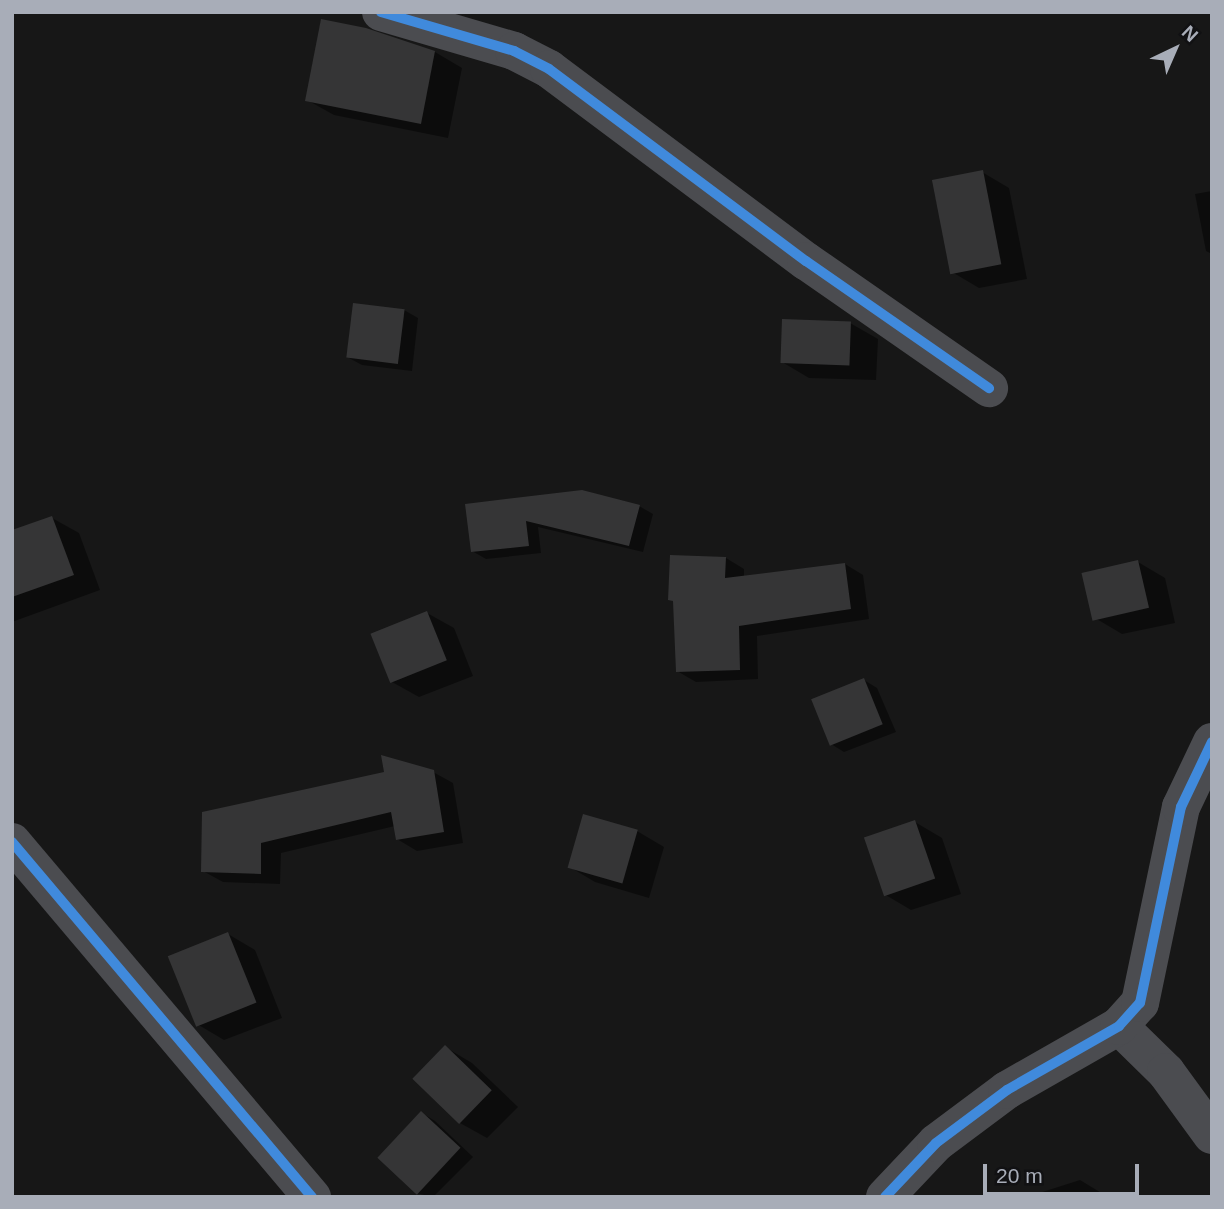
<!DOCTYPE html>
<html>
<head>
<meta charset="utf-8">
<style>
  body { margin:0 }
  #map { position:relative; width:1224px; height:1209px; overflow:hidden; background:#171717; font-family:Arial,sans-serif }
  div>[style] { position:absolute }
  .shadow>* { inset:0; background:#0007 }
  .building>* { inset:0; background:#353536; transform-origin:0 0 }
  .minor>* { height:38px; margin:-19px; padding:0 19px; transform-origin:19px; border-radius:19px; background:#4b4c50 }
  .cycleway>* { height:10px; margin:-5px; padding:0 5px; transform-origin:5px; border-radius:5px; background:#408adc }
  span { translate:-50% -50%; white-space:nowrap; text-align:center; line-height:1.15; -webkit-text-stroke:7px #111113; paint-order:stroke }
  .frame { position:absolute; inset:0; border:14px solid #a8adb8; pointer-events:none }
  .north { position:absolute; left:1140px; top:14px; width:70px; height:70px; -webkit-text-stroke:5px #111113; paint-order:stroke; rotate:44deg; font-size:19px; font-weight:700; line-height:28px; text-align:center; color:#a8adb8 }
  .north::after { content:''; display:block; margin:auto; width:24px; height:32px; background:#a8adb8; clip-path:polygon(50% 0,100% 100%,50% 72%,0 100%) }
  .scale { position:absolute; left:983px; top:1164px; width:156px; height:32px; box-sizing:border-box; border:4px solid #a8adb8; border-top:0; padding-left:9px; font-size:21px; line-height:24px; white-space:nowrap; color:#a8adb8; -webkit-text-stroke:5px #111113; paint-order:stroke }
</style>
</head>
<body>
<div id="map">
  <div class="shadow">
    <div style="clip-path:polygon(435px 52px,462px 68px,448px 138px,334px 115px,307px 100px)"></div>
    <div style="clip-path:polygon(982px 172px,1009px 188px,1027px 279px,979px 288px,952px 272px)"></div>
    <div style="clip-path:polygon(1212px 191px,1212px 254px,1206px 251px,1195px 194px)"></div>
    <div style="clip-path:polygon(404px 310px,418px 318px,412px 371px,362px 365px,349px 358px)"></div>
    <div style="clip-path:polygon(850px 323px,878px 339px,876px 380px,809px 378px,782px 362px)"></div>
    <div style="clip-path:polygon(467px 505px,639px 506px,653px 514px,643px 552px,538px 527px,541px 553px,486px 559px,472px 551px)"></div>
    <div style="clip-path:polygon(52px 518px,79px 533px,100px 590px,12px 622px,12px 532px)"></div>
    <div style="clip-path:polygon(726px 558px,744px 569px,744px 577px,845px 564px,863px 575px,869px 619px,757px 636px,758px 679px,696px 682px,677px 671px,675px 602px,670px 599px)"></div>
    <div style="clip-path:polygon(1138px 562px,1165px 578px,1175px 623px,1122px 634px,1095px 618px)"></div>
    <div style="clip-path:polygon(427px 613px,454px 628px,473px 676px,419px 697px,392px 682px)"></div>
    <div style="clip-path:polygon(864px 680px,877px 688px,896px 732px,844px 752px,831px 744px)"></div>
    <div style="clip-path:polygon(433px 772px,453px 783px,463px 843px,417px 851px,397px 839px,395px 826px,281px 853px,280px 884px,223px 882px,203px 871px,386px 773px)"></div>
    <div style="clip-path:polygon(915px 822px,942px 838px,961px 894px,911px 910px,884px 894px)"></div>
    <div style="clip-path:polygon(637px 831px,664px 847px,649px 898px,595px 882px,568px 866px)"></div>
    <div style="clip-path:polygon(228px 934px,255px 950px,282px 1018px,224px 1040px,197px 1024px)"></div>
    <div style="clip-path:polygon(445px 1047px,472px 1063px,518px 1107px,487px 1138px,460px 1123px)"></div>
    <div style="clip-path:polygon(422px 1113px,435px 1121px,473px 1157px,433px 1197px,416px 1193px)"></div>
    <div style="clip-path:polygon(1080px 1180px,1108px 1197px,1033px 1197px,1033px 1195px)"></div>
  </div>
  <div class="building">
    <div style="clip-path:polygon(321px 19px,366px 28px,435px 51px,421px 124px,305px 101px)"></div>
    <div style="left:983px;top:170px;width:96px;height:52px;rotate:79deg"></div>
    <div style="left:353px;top:303px;width:52px;height:55px;rotate:7deg"></div>
    <div style="left:782px;top:319px;width:69px;height:44px;rotate:2deg"></div>
    <div style="clip-path:polygon(582px 490px,640px 505px,629px 546px,526px 521px,529px 546px,471px 552px,465px 504px)"></div>
    <div style="clip-path:polygon(52px 516px,74px 575px,12px 597px,12px 530px)"></div>
    <div style="clip-path:polygon(670px 555px,726px 557px,725px 578px,845px 563px,851px 609px,739px 626px,740px 670px,676px 672px,673px 601px,668px 600px)"></div>
    <div style="left:1138px;top:560px;width:49px;height:58px;rotate:77deg"></div>
    <div style="left:427px;top:611px;width:53px;height:61px;rotate:68deg"></div>
    <div style="left:864px;top:678px;width:50px;height:57px;rotate:68deg"></div>
    <div style="clip-path:polygon(381px 755px,434px 770px,444px 832px,396px 840px,391px 812px,261px 843px,261px 874px,201px 872px,202px 812px,384px 772px)"></div>
    <div style="left:583px;top:814px;width:57px;height:56px;rotate:16deg"></div>
    <div style="left:915px;top:820px;width:62px;height:54px;rotate:71deg"></div>
    <div style="left:228px;top:932px;width:76px;height:65px;rotate:68deg"></div>
    <div style="left:445px;top:1045px;width:65px;height:47px;rotate:44deg"></div>
    <div style="left:421px;top:1111px;width:54px;height:64px;rotate:43deg"></div>
  </div>
  <div class="minor">
    <div style="left:381px;top:12px;width:139px;rotate:16.3deg"></div>
    <div style="left:514px;top:51px;width:39px;rotate:27deg"></div>
    <div style="left:549px;top:69px;width:321px;rotate:36.8deg"></div>
    <div style="left:806px;top:261px;width:223px;rotate:34.8deg"></div>
    <div style="left:12px;top:842px;width:465px;rotate:49.8deg"></div>
    <div style="left:1119px;top:1026px;width:66px;rotate:44.4deg"></div>
    <div style="left:1166px;top:1072px;width:78px;rotate:53.9deg"></div>
    <div style="left:885px;top:1197px;width:74px;rotate:-46.6deg"></div>
    <div style="left:936px;top:1143px;width:89px;rotate:-36.7deg"></div>
    <div style="left:1007px;top:1090px;width:129px;rotate:-29.7deg"></div>
    <div style="left:1119px;top:1026px;width:31px;rotate:-48deg"></div>
    <div style="left:1140px;top:1003px;width:200px;rotate:-78.2deg"></div>
    <div style="left:1181px;top:807px;width:72px;rotate:-64.5deg"></div>
  </div>
  <div class="cycleway">
    <div style="left:381px;top:12px;width:139px;rotate:16.3deg"></div>
    <div style="left:514px;top:51px;width:39px;rotate:27deg"></div>
    <div style="left:549px;top:69px;width:321px;rotate:36.8deg"></div>
    <div style="left:806px;top:261px;width:223px;rotate:34.8deg"></div>
    <div style="left:12px;top:842px;width:465px;rotate:49.8deg"></div>
    <div style="left:885px;top:1197px;width:74px;rotate:-46.6deg"></div>
    <div style="left:936px;top:1143px;width:89px;rotate:-36.7deg"></div>
    <div style="left:1007px;top:1090px;width:129px;rotate:-29.7deg"></div>
    <div style="left:1119px;top:1026px;width:31px;rotate:-48deg"></div>
    <div style="left:1140px;top:1003px;width:200px;rotate:-78.2deg"></div>
    <div style="left:1181px;top:807px;width:72px;rotate:-64.5deg"></div>
  </div>
  <div class="frame"></div>
  <div class="north">N</div>
  <div class="scale">20 m</div>
</div>
</body>
</html>
